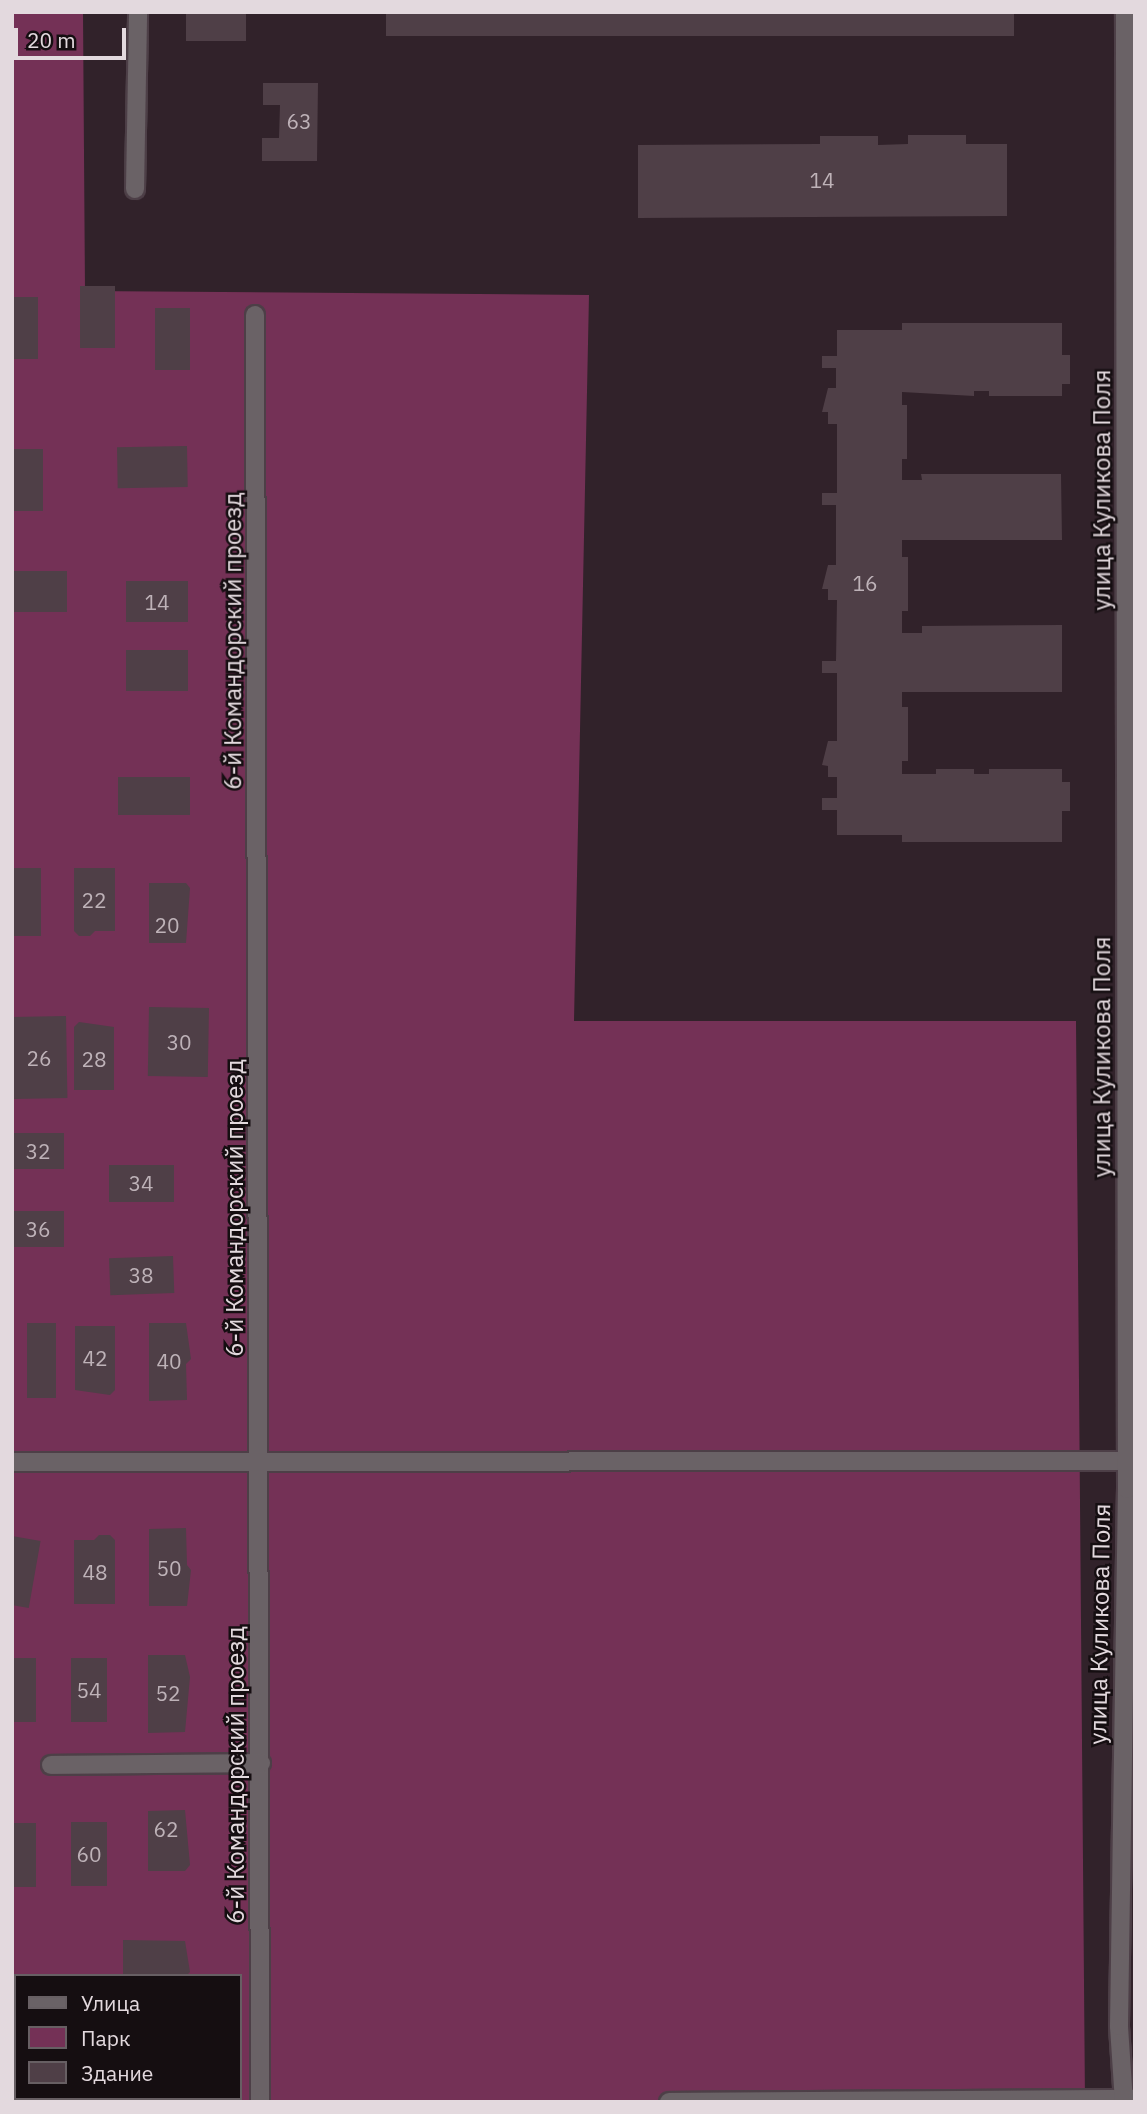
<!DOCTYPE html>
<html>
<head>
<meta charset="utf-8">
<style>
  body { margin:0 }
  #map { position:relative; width:1147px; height:2114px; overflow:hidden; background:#31222a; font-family:"IBM Plex Sans",sans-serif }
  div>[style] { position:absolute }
  .green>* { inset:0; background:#743156 }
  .building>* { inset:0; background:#4f3f47; transform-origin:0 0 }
  .roads { filter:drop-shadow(2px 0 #4d3f47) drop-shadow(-2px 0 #4d3f47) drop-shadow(0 2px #4d3f47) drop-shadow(0 -2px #4d3f47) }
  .minor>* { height:18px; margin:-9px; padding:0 9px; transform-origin:9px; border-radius:9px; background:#6a6266 }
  span { translate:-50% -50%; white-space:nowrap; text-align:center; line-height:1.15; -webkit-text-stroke:5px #150e11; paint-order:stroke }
  .number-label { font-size:21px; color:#beb2b8 }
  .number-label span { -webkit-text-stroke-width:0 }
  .street-label { font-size:24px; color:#e3d9de }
  .frame { position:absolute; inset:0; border:14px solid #e3d9de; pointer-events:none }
  .legend { position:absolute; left:14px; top:1974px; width:228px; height:126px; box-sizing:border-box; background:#150e11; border:2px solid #675f63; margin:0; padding:9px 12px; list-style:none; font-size:21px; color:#e3d9de }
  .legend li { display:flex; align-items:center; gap:14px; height:35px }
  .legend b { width:35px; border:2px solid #675f63 }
  .scale { position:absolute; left:14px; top:28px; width:112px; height:32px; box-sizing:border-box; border:4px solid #e3d9de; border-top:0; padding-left:9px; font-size:21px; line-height:24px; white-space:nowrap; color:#e3d9de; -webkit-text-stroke:5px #150e11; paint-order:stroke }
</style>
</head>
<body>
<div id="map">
  <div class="green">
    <div style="clip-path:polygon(evenodd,12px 12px,83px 12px,85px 291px,589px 295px,574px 1021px,1076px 1021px,1085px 2102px,12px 2102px,12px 12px,16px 1976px,240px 1976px,240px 2098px,16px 2098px,16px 1976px)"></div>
  </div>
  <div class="building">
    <div style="left:186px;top:12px;width:60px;height:29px"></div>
    <div style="left:386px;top:12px;width:628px;height:24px"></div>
    <div style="clip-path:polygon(263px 83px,318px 83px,317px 161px,262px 161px,262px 138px,279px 138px,280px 105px,263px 105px)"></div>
    <div style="clip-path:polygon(908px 135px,966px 135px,966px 144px,1007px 144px,1007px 216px,638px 218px,638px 145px,820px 144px,820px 136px,878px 136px,878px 145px,908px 144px)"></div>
    <div style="left:80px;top:286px;width:35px;height:62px"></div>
    <div style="left:12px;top:297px;width:26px;height:62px"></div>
    <div style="left:155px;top:308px;width:35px;height:62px"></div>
    <div style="clip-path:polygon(902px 323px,1062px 323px,1062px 355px,1070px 355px,1070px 384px,1062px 384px,1062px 396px,989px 396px,989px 391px,974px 391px,974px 396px,902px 392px,902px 405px,907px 405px,907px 459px,902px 459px,902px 480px,922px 480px,921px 474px,1061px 474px,1062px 540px,902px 540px,902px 557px,908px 557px,908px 611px,902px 611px,902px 633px,922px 633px,922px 626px,1062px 625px,1062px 692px,902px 692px,902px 707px,908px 707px,908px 761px,902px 761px,902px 774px,936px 774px,936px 769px,974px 769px,974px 774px,989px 774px,989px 769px,1062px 769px,1062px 782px,1070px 782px,1070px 811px,1062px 811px,1062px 842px,902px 842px,902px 835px,837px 835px,837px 810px,822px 810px,822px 798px,837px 798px,837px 777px,828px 777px,828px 766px,822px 765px,828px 741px,837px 741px,837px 673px,822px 673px,822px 661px,836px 661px,837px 600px,828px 600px,828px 589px,822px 589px,828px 565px,836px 565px,836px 505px,822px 505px,822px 493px,837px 493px,837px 424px,828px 424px,828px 412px,822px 412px,828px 388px,836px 388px,836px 368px,822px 368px,822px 356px,837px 356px,837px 330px,902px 330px)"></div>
    <div style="left:187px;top:446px;width:41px;height:70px;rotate:89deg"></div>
    <div style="left:12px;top:449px;width:31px;height:62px"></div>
    <div style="left:12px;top:571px;width:55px;height:41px"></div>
    <div style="left:126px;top:581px;width:62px;height:41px"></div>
    <div style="left:126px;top:650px;width:62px;height:41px"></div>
    <div style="left:118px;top:777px;width:72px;height:38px"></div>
    <div style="left:12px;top:868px;width:29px;height:68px"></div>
    <div style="clip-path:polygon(74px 868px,115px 868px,115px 931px,95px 931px,90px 936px,79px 936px,74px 931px)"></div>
    <div style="clip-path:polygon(149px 883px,186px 883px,190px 888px,186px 943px,149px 943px)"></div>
    <div style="left:149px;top:1007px;width:60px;height:69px;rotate:1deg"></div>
    <div style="left:66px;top:1016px;width:82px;height:54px;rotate:89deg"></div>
    <div style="clip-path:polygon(79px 1022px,114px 1027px,114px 1090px,74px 1090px,74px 1027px)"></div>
    <div style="left:12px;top:1133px;width:52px;height:36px"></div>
    <div style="left:109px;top:1165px;width:65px;height:37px"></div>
    <div style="left:12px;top:1211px;width:52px;height:36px"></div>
    <div style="left:173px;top:1256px;width:37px;height:64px;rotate:88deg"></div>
    <div style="left:27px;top:1323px;width:29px;height:75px"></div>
    <div style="clip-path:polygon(149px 1323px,186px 1323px,191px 1359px,186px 1364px,187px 1400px,149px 1401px)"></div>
    <div style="clip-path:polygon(75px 1326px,115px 1326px,115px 1390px,110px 1395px,75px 1390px)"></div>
    <div style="clip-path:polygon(186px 1528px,187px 1565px,191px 1570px,187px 1606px,149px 1606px,149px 1529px)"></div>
    <div style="clip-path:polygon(99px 1535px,110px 1535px,115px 1540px,115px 1604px,74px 1604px,74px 1540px,94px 1540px)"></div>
    <div style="left:12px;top:1536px;width:29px;height:68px;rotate:10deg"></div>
    <div style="clip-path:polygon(148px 1655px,185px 1655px,190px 1677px,185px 1732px,148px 1733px)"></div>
    <div style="left:12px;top:1658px;width:24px;height:64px"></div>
    <div style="left:71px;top:1658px;width:36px;height:64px"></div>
    <div style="clip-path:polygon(185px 1810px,190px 1865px,185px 1871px,148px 1871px,148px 1811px)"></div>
    <div style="left:71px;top:1822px;width:36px;height:64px"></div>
    <div style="left:12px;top:1823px;width:24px;height:64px"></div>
    <div style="clip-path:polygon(123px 1940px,185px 1941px,190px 1972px,186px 1976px,123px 1976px)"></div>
  </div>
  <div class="roads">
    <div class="minor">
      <div style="left:135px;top:189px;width:177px;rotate:-89deg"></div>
      <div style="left:255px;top:315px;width:1787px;rotate:89.84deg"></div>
      <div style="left:12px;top:1462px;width:1115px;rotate:-0.05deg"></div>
      <div style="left:51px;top:1765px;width:210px;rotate:-0.5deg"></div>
      <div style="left:669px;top:2102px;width:466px;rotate:-0.4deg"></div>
      <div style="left:1124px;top:2102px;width:76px;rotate:-93.8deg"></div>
      <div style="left:1119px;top:2026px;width:537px;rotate:-89.15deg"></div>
      <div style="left:1127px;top:1489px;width:1477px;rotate:-90.08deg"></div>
    </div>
  </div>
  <div class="number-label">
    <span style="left:299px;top:121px">63</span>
    <span style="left:822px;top:180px">14</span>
    <span style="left:865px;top:583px">16</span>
    <span style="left:157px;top:602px">14</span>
    <span style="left:94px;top:900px">22</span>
    <span style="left:167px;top:925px">20</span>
    <span style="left:179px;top:1042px">30</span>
    <span style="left:39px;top:1058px">26</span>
    <span style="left:94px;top:1059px">28</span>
    <span style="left:38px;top:1151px">32</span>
    <span style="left:141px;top:1183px">34</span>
    <span style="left:38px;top:1229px">36</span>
    <span style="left:141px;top:1275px">38</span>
    <span style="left:95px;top:1358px">42</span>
    <span style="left:169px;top:1361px">40</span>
    <span style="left:169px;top:1568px">50</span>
    <span style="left:95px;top:1572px">48</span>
    <span style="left:89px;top:1690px">54</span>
    <span style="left:168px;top:1693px">52</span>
    <span style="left:166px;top:1829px">62</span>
    <span style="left:89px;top:1854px">60</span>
  </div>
  <div class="street-label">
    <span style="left:1102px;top:490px;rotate:-90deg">улица Куликова Поля</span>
    <span style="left:233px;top:641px;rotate:-90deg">6-й Командорский проезд</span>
    <span style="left:1102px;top:1057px;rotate:-90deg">улица Куликова Поля</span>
    <span style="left:235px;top:1208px;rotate:-90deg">6-й Командорский проезд</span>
    <span style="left:1100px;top:1624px;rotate:-89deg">улица Куликова Поля</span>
    <span style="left:236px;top:1775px;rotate:-90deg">6-й Командорский проезд</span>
  </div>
  <div class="frame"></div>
  <ul class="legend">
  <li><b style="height:9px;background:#6a6266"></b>Улица</li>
  <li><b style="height:19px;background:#743156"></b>Парк</li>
  <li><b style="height:19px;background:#4f3f47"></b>Здание</li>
  </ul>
  <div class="scale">20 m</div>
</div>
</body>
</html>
